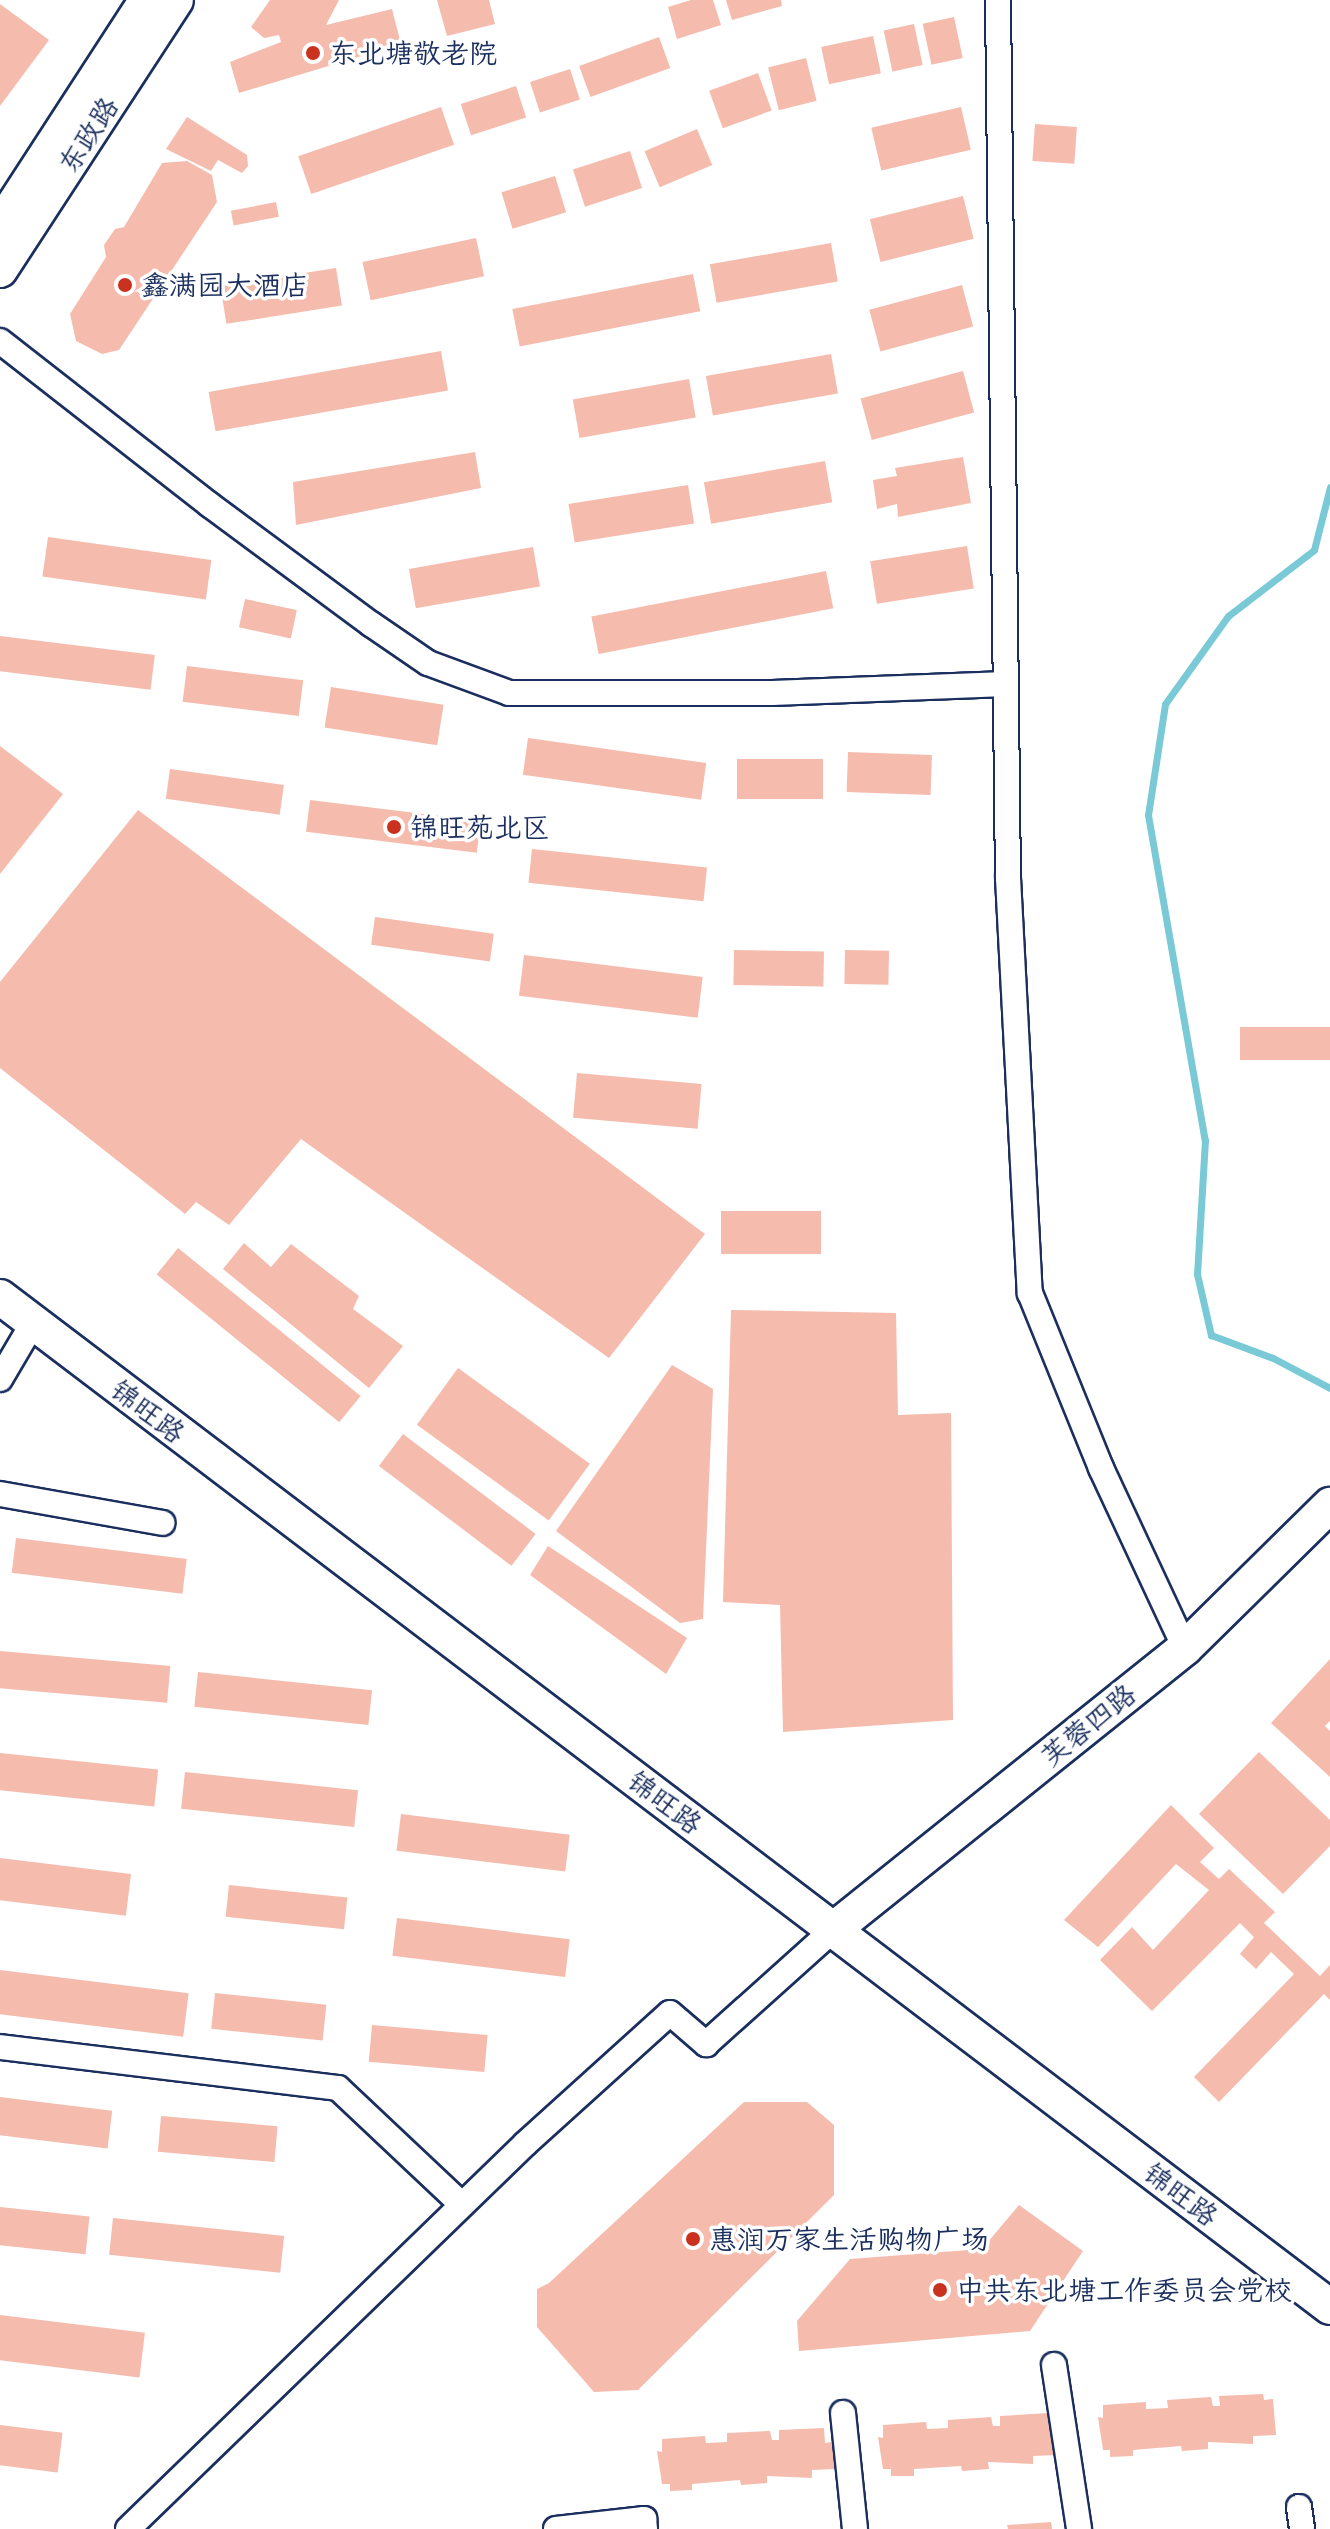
<!DOCTYPE html>
<html>
<head>
<meta charset="utf-8">
<style>
  body { margin:0 }
  #map { position:relative; width:1330px; height:2529px; overflow:hidden; background:#fff; font-family:"Shantell Sans","LXGW WenKai TC",sans-serif }
  div>[style] { position:absolute }
  .stream>* { height:7px; margin:-3.5px; padding:0 3.5px; transform-origin:3.5px; border-radius:3.5px; background:#79c9d6 }
  .building>* { inset:0; background:#f5bbad; transform-origin:0 0 }
  .roads { filter:drop-shadow(2px 0 #1b2f5e) drop-shadow(-2px 0 #1b2f5e) drop-shadow(0 2px #1b2f5e) drop-shadow(0 -2px #1b2f5e) }
  .street>* { height:24px; margin:-12px; padding:0 12px; transform-origin:12px; border-radius:12px; background:#fff }
  .secondary>* { height:34px; margin:-17px; padding:0 17px; transform-origin:17px; border-radius:17px; background:#fff }
  .dots>* { width:22px; height:22px; translate:-50% -50%; box-sizing:border-box; border:4px solid #fff; border-radius:50% }
  span { translate:-50% -50%; white-space:nowrap; text-align:center; line-height:1.15; -webkit-text-stroke:7px #fff; paint-order:stroke }
  .poi-label { font-size:28px; color:#1b2f5e }
  .left { translate:0 -50%; text-align:left }
  .street-label { font-size:28px; color:#1b2f5e }
</style>
</head>
<body>
<div id="map">
  <div class="stream">
    <div style="left:1330px;top:487px;width:65px;rotate:104.3deg"></div>
    <div style="left:1314px;top:550px;width:108px;rotate:142.5deg"></div>
    <div style="left:1228px;top:616px;width:108px;rotate:125.6deg"></div>
    <div style="left:1165px;top:704px;width:112px;rotate:98.7deg"></div>
    <div style="left:1148px;top:815px;width:330px;rotate:80.1deg"></div>
    <div style="left:1205px;top:1140px;width:134px;rotate:93.4deg"></div>
    <div style="left:1197px;top:1274px;width:63px;rotate:77.1deg"></div>
    <div style="left:1211px;top:1335px;width:66px;rotate:20.4deg"></div>
    <div style="left:1273px;top:1358px;width:64px;rotate:27.8deg"></div>
  </div>
  <div class="building">
    <div style="clip-path:polygon(270px 0,339px 0,326px 25px,392px 9px,401px 44px,239px 93px,230px 62px,281px 42px,279px 35px,264px 38px,251px 27px)"></div>
    <div style="clip-path:polygon(437px 0,489px 0,495px 24px,447px 36px)"></div>
    <div style="clip-path:polygon(691px 0,713px 0,721px 25px,677px 39px,668px 7px)"></div>
    <div style="clip-path:polygon(726px 0,781px 0,782px 6px,732px 20px)"></div>
    <div style="clip-path:polygon(0 4px,49px 40px,0 106px)"></div>
    <div style="left:954px;top:17px;width:42px;height:32px;rotate:78deg"></div>
    <div style="left:914px;top:24px;width:42px;height:31px;rotate:78deg"></div>
    <div style="left:873px;top:36px;width:38px;height:53px;rotate:78deg"></div>
    <div style="left:659px;top:37px;width:33px;height:85px;rotate:70deg"></div>
    <div style="left:806px;top:58px;width:44px;height:39px;rotate:76deg"></div>
    <div style="left:570px;top:69px;width:32px;height:42px;rotate:72deg"></div>
    <div style="left:758px;top:73px;width:40px;height:52px;rotate:70deg"></div>
    <div style="left:516px;top:86px;width:33px;height:58px;rotate:72deg"></div>
    <div style="left:441px;top:107px;width:40px;height:151px;rotate:71deg"></div>
    <div style="left:961px;top:107px;width:44px;height:92px;rotate:77deg"></div>
    <div style="clip-path:polygon(187px 117px,247px 155px,248px 166px,242px 173px,218px 160px,211px 171px,166px 149px)"></div>
    <div style="left:1035px;top:124px;width:42px;height:37px;rotate:4deg"></div>
    <div style="left:697px;top:129px;width:39px;height:57px;rotate:67deg"></div>
    <div style="left:630px;top:151px;width:39px;height:60px;rotate:72deg"></div>
    <div style="clip-path:polygon(187px 161px,212px 175px,217px 202px,119px 350px,102px 354px,76px 341px,70px 314px,106px 257px,104px 245px,115px 229px,124px 227px,162px 163px)"></div>
    <div style="left:555px;top:176px;width:38px;height:56px;rotate:73deg"></div>
    <div style="left:963px;top:196px;width:44px;height:96px;rotate:76deg"></div>
    <div style="left:276px;top:202px;width:15px;height:46px;rotate:79deg"></div>
    <div style="left:476px;top:238px;width:39px;height:116px;rotate:78deg"></div>
    <div style="left:831px;top:243px;width:39px;height:123px;rotate:80deg"></div>
    <div style="left:336px;top:268px;width:38px;height:117px;rotate:81deg"></div>
    <div style="left:693px;top:274px;width:38px;height:184px;rotate:79deg"></div>
    <div style="left:962px;top:285px;width:43px;height:96px;rotate:75deg"></div>
    <div style="left:441px;top:351px;width:40px;height:236px;rotate:80deg"></div>
    <div style="left:831px;top:354px;width:40px;height:127px;rotate:80deg"></div>
    <div style="left:963px;top:371px;width:43px;height:106px;rotate:75deg"></div>
    <div style="left:689px;top:379px;width:39px;height:118px;rotate:80deg"></div>
    <div style="clip-path:polygon(475px 452px,481px 488px,296px 525px,293px 482px)"></div>
    <div style="clip-path:polygon(963px 457px,971px 503px,898px 517px,897px 504px,877px 509px,873px 480px,897px 476px,895px 468px)"></div>
    <div style="left:825px;top:461px;width:42px;height:123px;rotate:80deg"></div>
    <div style="left:688px;top:485px;width:39px;height:121px;rotate:81deg"></div>
    <div style="left:48px;top:537px;width:165px;height:40px;rotate:8deg"></div>
    <div style="left:967px;top:546px;width:43px;height:98px;rotate:81deg"></div>
    <div style="left:533px;top:547px;width:40px;height:126px;rotate:80deg"></div>
    <div style="left:826px;top:571px;width:38px;height:239px;rotate:79deg"></div>
    <div style="left:245px;top:599px;width:53px;height:29px;rotate:12deg"></div>
    <div style="left:0;top:636px;width:156px;height:35px;rotate:7deg"></div>
    <div style="left:187px;top:666px;width:117px;height:36px;rotate:7deg"></div>
    <div style="left:331px;top:687px;width:114px;height:41px;rotate:9deg"></div>
    <div style="left:528px;top:738px;width:180px;height:37px;rotate:8deg"></div>
    <div style="clip-path:polygon(0 746px,63px 794px,0 874px)"></div>
    <div style="left:848px;top:752px;width:84px;height:40px;rotate:2deg"></div>
    <div style="left:823px;top:759px;width:40px;height:86px;rotate:90deg"></div>
    <div style="left:170px;top:769px;width:115px;height:30px;rotate:8deg"></div>
    <div style="left:310px;top:800px;width:172px;height:32px;rotate:7deg"></div>
    <div style="clip-path:polygon(138px 810px,705px 1234px,609px 1358px,301px 1139px,229px 1225px,196px 1202px,185px 1214px,0 1068px,0 982px)"></div>
    <div style="left:532px;top:849px;width:176px;height:34px;rotate:6deg"></div>
    <div style="left:375px;top:917px;width:120px;height:28px;rotate:8deg"></div>
    <div style="left:734px;top:950px;width:90px;height:35px;rotate:1deg"></div>
    <div style="left:845px;top:950px;width:44px;height:34px;rotate:1deg"></div>
    <div style="left:524px;top:955px;width:180px;height:41px;rotate:7deg"></div>
    <div style="left:1330px;top:1027px;width:33px;height:90px;rotate:90deg"></div>
    <div style="left:577px;top:1073px;width:125px;height:45px;rotate:5deg"></div>
    <div style="left:721px;top:1211px;width:100px;height:43px"></div>
    <div style="clip-path:polygon(244px 1243px,271px 1267px,291px 1244px,359px 1296px,353px 1309px,403px 1346px,369px 1388px,223px 1269px)"></div>
    <div style="left:178px;top:1248px;width:235px;height:34px;rotate:39deg"></div>
    <div style="clip-path:polygon(731px 1310px,896px 1313px,898px 1415px,951px 1413px,953px 1720px,783px 1732px,780px 1605px,723px 1602px)"></div>
    <div style="clip-path:polygon(672px 1365px,713px 1389px,703px 1619px,680px 1623px,556px 1531px)"></div>
    <div style="left:458px;top:1368px;width:163px;height:70px;rotate:36deg"></div>
    <div style="left:403px;top:1434px;width:166px;height:40px;rotate:37deg"></div>
    <div style="left:16px;top:1538px;width:172px;height:35px;rotate:7deg"></div>
    <div style="clip-path:polygon(548px 1546px,687px 1638px,666px 1674px,530px 1575px)"></div>
    <div style="left:0;top:1651px;width:171px;height:37px;rotate:5deg"></div>
    <div style="clip-path:polygon(1330px 1659px,1330px 1721px,1325px 1726px,1330px 1731px,1330px 1777px,1271px 1723px)"></div>
    <div style="left:198px;top:1672px;width:175px;height:35px;rotate:6deg"></div>
    <div style="clip-path:polygon(1259px 1752px,1330px 1820px,1330px 1846px,1283px 1894px,1199px 1814px)"></div>
    <div style="left:0;top:1753px;width:159px;height:37px;rotate:6deg"></div>
    <div style="left:185px;top:1772px;width:174px;height:37px;rotate:6deg"></div>
    <div style="clip-path:polygon(1171px 1805px,1214px 1848px,1200px 1862px,1219px 1879px,1229px 1869px,1275px 1912px,1264px 1923px,1320px 1976px,1330px 1965px,1330px 2000px,1324px 1994px,1219px 2102px,1194px 2077px,1294px 1974px,1271px 1952px,1256px 1969px,1240px 1954px,1254px 1937px,1240px 1923px,1152px 2011px,1100px 1960px,1132px 1927px,1153px 1950px,1209px 1890px,1176px 1864px,1098px 1947px,1064px 1920px)"></div>
    <div style="left:401px;top:1814px;width:170px;height:37px;rotate:7deg"></div>
    <div style="left:0;top:1858px;width:132px;height:42px;rotate:7deg"></div>
    <div style="left:229px;top:1885px;width:119px;height:32px;rotate:6deg"></div>
    <div style="left:397px;top:1918px;width:174px;height:38px;rotate:7deg"></div>
    <div style="left:0;top:1970px;width:190px;height:44px;rotate:7deg"></div>
    <div style="left:215px;top:1993px;width:112px;height:36px;rotate:6deg"></div>
    <div style="left:372px;top:2025px;width:116px;height:37px;rotate:5deg"></div>
    <div style="left:0;top:2097px;width:113px;height:38px;rotate:7deg"></div>
    <div style="clip-path:polygon(744px 2102px,807px 2102px,834px 2125px,834px 2195px,638px 2390px,594px 2392px,537px 2327px,537px 2289px,549px 2283px)"></div>
    <div style="left:161px;top:2116px;width:117px;height:36px;rotate:5deg"></div>
    <div style="clip-path:polygon(1019px 2205px,1083px 2251px,1030px 2331px,799px 2351px,797px 2321px,850px 2259px,982px 2249px)"></div>
    <div style="left:0;top:2207px;width:90px;height:38px;rotate:6deg"></div>
    <div style="left:113px;top:2218px;width:172px;height:37px;rotate:6deg"></div>
    <div style="left:0;top:2315px;width:146px;height:45px;rotate:7deg"></div>
    <div style="clip-path:polygon(1263px 2394px,1264px 2400px,1273px 2399px,1276px 2435px,1253px 2436px,1253px 2444px,1208px 2442px,1208px 2449px,1182px 2451px,1181px 2446px,1133px 2450px,1133px 2456px,1110px 2457px,1110px 2450px,1103px 2450px,1098px 2417px,1103px 2418px,1103px 2405px,1146px 2402px,1146px 2409px,1168px 2408px,1167px 2400px,1211px 2397px,1213px 2406px,1220px 2406px,1219px 2396px)"></div>
    <div style="clip-path:polygon(1048px 2413px,1049px 2426px,1054px 2425px,1057px 2455px,1033px 2456px,1033px 2464px,988px 2462px,989px 2469px,962px 2471px,961px 2466px,914px 2469px,914px 2476px,891px 2476px,891px 2469px,883px 2469px,878px 2437px,883px 2438px,883px 2425px,926px 2422px,927px 2429px,948px 2428px,948px 2420px,991px 2417px,993px 2426px,1000px 2426px,1000px 2416px)"></div>
    <div style="left:0;top:2425px;width:63px;height:40px;rotate:7deg"></div>
    <div style="clip-path:polygon(824px 2428px,825px 2443px,832px 2442px,835px 2469px,812px 2470px,812px 2478px,767px 2476px,767px 2483px,741px 2485px,740px 2480px,692px 2484px,692px 2490px,670px 2491px,670px 2484px,662px 2484px,657px 2451px,662px 2452px,662px 2439px,705px 2436px,706px 2443px,727px 2442px,727px 2433px,770px 2431px,772px 2440px,779px 2440px,779px 2430px)"></div>
    <div style="clip-path:polygon(1051px 2522px,1052px 2529px,1008px 2529px,1007px 2525px)"></div>
  </div>
  <div class="roads">
    <div class="street">
      <div style="left:998px;top:0;width:878px;rotate:89.35deg"></div>
      <div style="left:1008px;top:878px;width:416px;rotate:87deg"></div>
      <div style="left:1030px;top:1293px;width:189px;rotate:67.9deg"></div>
      <div style="left:1101px;top:1468px;width:199px;rotate:65deg"></div>
      <div style="left:0;top:341px;width:266px;rotate:38deg"></div>
      <div style="left:210px;top:505px;width:200px;rotate:36.5deg"></div>
      <div style="left:371px;top:624px;width:69px;rotate:34.4deg"></div>
      <div style="left:428px;top:663px;width:86px;rotate:20.3deg"></div>
      <div style="left:509px;top:693px;width:263px"></div>
      <div style="left:772px;top:693px;width:234px;rotate:-2.2deg"></div>
      <div style="left:0;top:1379px;width:65px;rotate:-59.5deg"></div>
      <div style="left:0;top:1494px;width:165px;rotate:10.1deg"></div>
      <div style="left:0;top:2047px;width:340px;rotate:6.9deg"></div>
      <div style="left:338px;top:2088px;width:170px;rotate:43.3deg"></div>
      <div style="left:1054px;top:2365px;width:166px;rotate:81.3deg"></div>
      <div style="left:843px;top:2413px;width:117px;rotate:84.1deg"></div>
      <div style="left:1299px;top:2507px;width:22px;rotate:82deg"></div>
      <div style="left:128px;top:2529px;width:553px;rotate:-44.12deg"></div>
      <div style="left:525px;top:2144px;width:195px;rotate:-42.1deg"></div>
      <div style="left:670px;top:2013px;width:48px;rotate:40.7deg"></div>
      <div style="left:706px;top:2044px;width:171px;rotate:-41.9deg"></div>
      <div style="left:556px;top:2529px;width:89px;rotate:-6.5deg"></div>
      <div style="left:644px;top:2519px;width:10px;rotate:84deg"></div>
    </div>
    <div class="secondary">
      <div style="left:0;top:226px;width:270px;rotate:-57deg"></div>
      <div style="left:0;top:270px;width:322px;rotate:-56.9deg"></div>
      <div style="left:0;top:1297px;width:1670px;rotate:37.21deg"></div>
      <div style="left:833px;top:1930px;width:451px;rotate:-38.7deg"></div>
      <div style="left:1185px;top:1648px;width:204px;rotate:-44.6deg"></div>
    </div>
  </div>
  <div class="dots">
    <div style="left:313px;top:53px;background:#c8321e"></div>
    <div style="left:125px;top:285px;background:#c8321e"></div>
    <div style="left:394px;top:827px;background:#c8321e"></div>
    <div style="left:693px;top:2239px;background:#c8321e"></div>
    <div style="left:940px;top:2290px;background:#c8321e"></div>
  </div>
  <div class="poi-label">
    <span class="left" style="left:329px;top:53px">东北塘敬老院</span>
    <span class="left" style="left:141px;top:285px">鑫满园大酒店</span>
    <span class="left" style="left:410px;top:827px">锦旺苑北区</span>
    <span class="left" style="left:709px;top:2239px">惠润万家生活购物广场</span>
    <span class="left" style="left:956px;top:2290px">中共东北塘工作委员会党校</span>
  </div>
  <div class="street-label">
    <span style="left:88px;top:135px;rotate:-57deg">东政路</span>
    <span style="left:148px;top:1411px;rotate:37deg">锦旺路</span>
    <span style="left:1088px;top:1725px;rotate:-39deg">芙蓉四路</span>
    <span style="left:665px;top:1802px;rotate:37deg">锦旺路</span>
    <span style="left:1181px;top:2194px;rotate:37deg">锦旺路</span>
  </div>
</div>
</body>
</html>
